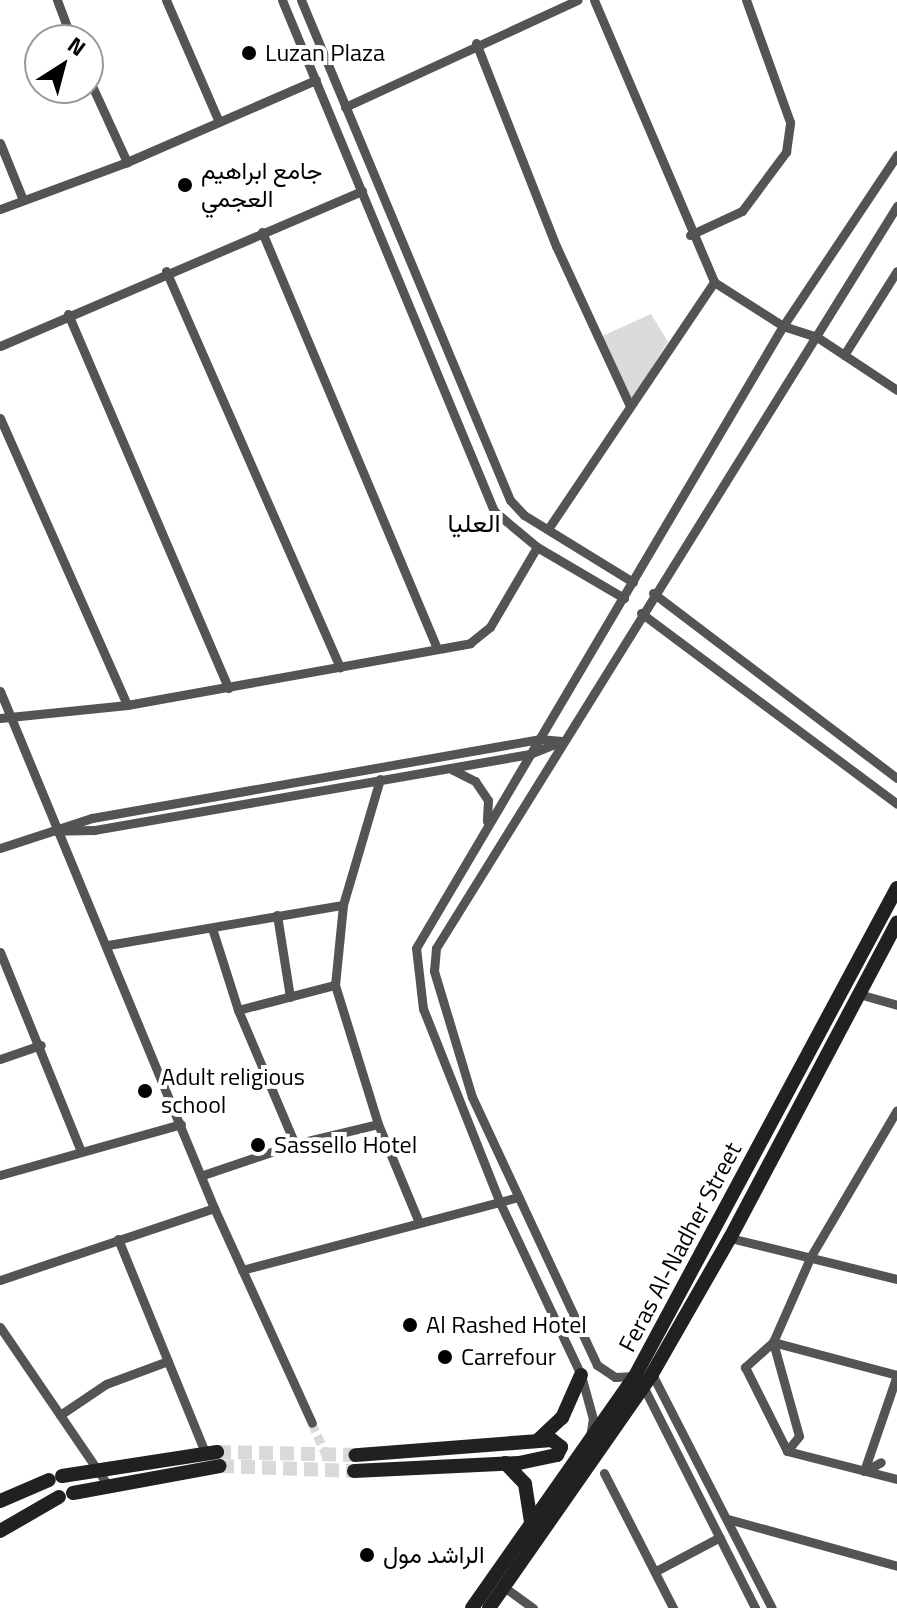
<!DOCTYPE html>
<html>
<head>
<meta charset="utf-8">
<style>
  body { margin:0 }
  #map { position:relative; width:897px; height:1608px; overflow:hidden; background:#fff; font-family:"Titillium Web",Vazirmatn,sans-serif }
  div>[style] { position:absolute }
  .green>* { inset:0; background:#dbdbdb }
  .street-tunnel>* { height:9px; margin-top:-4.5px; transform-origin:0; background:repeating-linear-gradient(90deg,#d9d9d9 0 9px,transparent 0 13.5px) }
  .secondary-tunnel>* { height:14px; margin-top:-7px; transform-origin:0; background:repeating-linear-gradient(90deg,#d9d9d9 0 14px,transparent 0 21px) }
  .street>* { height:9px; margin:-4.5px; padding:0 4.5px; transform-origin:4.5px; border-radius:4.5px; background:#545454 }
  .secondary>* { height:14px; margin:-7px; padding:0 7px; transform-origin:7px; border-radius:7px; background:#212121 }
  .dots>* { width:22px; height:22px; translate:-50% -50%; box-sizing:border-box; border:4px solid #fff; border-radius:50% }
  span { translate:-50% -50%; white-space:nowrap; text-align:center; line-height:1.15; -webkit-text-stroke:8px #fff; paint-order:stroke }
  .poi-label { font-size:24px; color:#000 }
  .left { translate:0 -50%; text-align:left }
  .street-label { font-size:24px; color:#000 }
  .neighbourhood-label { font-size:26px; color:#000 }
  .north { position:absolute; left:24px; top:24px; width:80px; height:80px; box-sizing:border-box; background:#fff; border:2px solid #999; border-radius:50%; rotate:36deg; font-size:22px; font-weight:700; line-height:32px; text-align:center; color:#000 }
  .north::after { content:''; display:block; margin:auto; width:28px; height:36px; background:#000; clip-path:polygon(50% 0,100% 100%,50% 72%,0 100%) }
</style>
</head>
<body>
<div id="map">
  <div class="green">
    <div style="clip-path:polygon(651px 314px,668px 342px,629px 404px,600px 337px)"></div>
  </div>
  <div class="street-tunnel">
    <div style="left:312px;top:1423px;width:34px;rotate:66deg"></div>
  </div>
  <div class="secondary-tunnel">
    <div style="left:217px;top:1452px;width:139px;rotate:1.2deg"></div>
    <div style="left:220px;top:1466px;width:134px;rotate:2.1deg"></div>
  </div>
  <div class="street">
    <div style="left:57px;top:0;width:43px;rotate:69.4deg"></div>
    <div style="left:166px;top:0;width:133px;rotate:66.5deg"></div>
    <div style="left:282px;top:0;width:553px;rotate:67.47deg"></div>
    <div style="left:494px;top:511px;width:56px;rotate:39.9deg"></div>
    <div style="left:537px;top:547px;width:101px;rotate:30.4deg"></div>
    <div style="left:301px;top:0;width:542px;rotate:67.32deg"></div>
    <div style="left:510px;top:500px;width:21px;rotate:47deg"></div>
    <div style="left:524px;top:515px;width:128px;rotate:31.6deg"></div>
    <div style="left:594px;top:0;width:306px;rotate:66.9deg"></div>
    <div style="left:714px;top:282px;width:82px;rotate:32.5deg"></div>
    <div style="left:783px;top:326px;width:36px;rotate:18deg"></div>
    <div style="left:817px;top:337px;width:96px;rotate:33.5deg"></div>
    <div style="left:476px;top:43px;width:218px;rotate:68.5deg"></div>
    <div style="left:556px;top:246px;width:174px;rotate:65.2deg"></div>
    <div style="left:88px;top:77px;width:94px;rotate:65.4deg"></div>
    <div style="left:345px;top:107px;width:256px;rotate:-24.7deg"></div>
    <div style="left:0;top:143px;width:61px;rotate:68deg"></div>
    <div style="left:0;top:209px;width:135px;rotate:-20.3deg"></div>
    <div style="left:127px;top:162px;width:206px;rotate:-23.5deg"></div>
    <div style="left:262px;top:232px;width:452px;rotate:67.2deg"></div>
    <div style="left:690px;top:235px;width:57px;rotate:-24.8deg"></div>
    <div style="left:742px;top:211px;width:74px;rotate:-53.3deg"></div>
    <div style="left:786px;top:152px;width:30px;rotate:-82deg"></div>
    <div style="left:790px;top:122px;width:130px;rotate:-109.8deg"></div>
    <div style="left:166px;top:271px;width:433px;rotate:66.3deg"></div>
    <div style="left:68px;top:314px;width:407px;rotate:66.8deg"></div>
    <div style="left:0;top:346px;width:394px;rotate:-23.2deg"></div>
    <div style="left:844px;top:355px;width:99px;rotate:-57.8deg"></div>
    <div style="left:0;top:418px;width:314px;rotate:66.1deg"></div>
    <div style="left:548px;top:529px;width:298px;rotate:-56.1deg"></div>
    <div style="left:653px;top:593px;width:306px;rotate:37.2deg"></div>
    <div style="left:641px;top:613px;width:319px;rotate:36.7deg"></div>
    <div style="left:0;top:691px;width:560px;rotate:67.51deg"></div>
    <div style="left:214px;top:1208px;width:236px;rotate:65.5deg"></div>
    <div style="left:0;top:718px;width:128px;rotate:-5.8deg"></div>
    <div style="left:127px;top:705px;width:349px;rotate:-10.2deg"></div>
    <div style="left:470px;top:643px;width:26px;rotate:-39deg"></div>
    <div style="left:490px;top:627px;width:93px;rotate:-59.6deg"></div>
    <div style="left:453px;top:770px;width:25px;rotate:27deg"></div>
    <div style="left:475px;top:781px;width:23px;rotate:56deg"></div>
    <div style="left:488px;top:800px;width:21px;rotate:93deg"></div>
    <div style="left:380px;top:779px;width:131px;rotate:106.4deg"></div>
    <div style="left:343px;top:905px;width:80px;rotate:95.7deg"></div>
    <div style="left:335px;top:985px;width:145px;rotate:72.8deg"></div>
    <div style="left:378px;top:1124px;width:104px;rotate:67.4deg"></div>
    <div style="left:0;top:848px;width:97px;rotate:-18.1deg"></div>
    <div style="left:92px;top:818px;width:454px;rotate:-10deg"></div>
    <div style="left:539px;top:739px;width:23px;rotate:5deg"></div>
    <div style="left:562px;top:741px;width:35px;rotate:158deg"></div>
    <div style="left:530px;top:754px;width:443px;rotate:170.1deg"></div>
    <div style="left:94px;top:830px;width:39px;rotate:179deg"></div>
    <div style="left:277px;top:915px;width:83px;rotate:81deg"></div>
    <div style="left:212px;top:928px;width:86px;rotate:72.4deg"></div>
    <div style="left:238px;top:1010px;width:146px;rotate:67deg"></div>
    <div style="left:108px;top:945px;width:238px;rotate:-9.7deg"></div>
    <div style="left:0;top:952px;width:213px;rotate:67.9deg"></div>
    <div style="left:859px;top:994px;width:40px;rotate:16deg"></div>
    <div style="left:238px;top:1010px;width:100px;rotate:-14.5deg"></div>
    <div style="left:0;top:1059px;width:43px;rotate:-18.9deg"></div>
    <div style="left:0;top:1175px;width:188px;rotate:-15.7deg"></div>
    <div style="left:203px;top:1175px;width:97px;rotate:-18.6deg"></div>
    <div style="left:295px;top:1144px;width:85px;rotate:-13.5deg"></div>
    <div style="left:730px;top:1238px;width:172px;rotate:13.8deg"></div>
    <div style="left:118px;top:1239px;width:230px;rotate:67.8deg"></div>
    <div style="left:242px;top:1270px;width:286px;rotate:-14.8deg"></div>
    <div style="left:0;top:1280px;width:226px;rotate:-18.6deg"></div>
    <div style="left:0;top:1327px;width:190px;rotate:55.7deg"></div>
    <div style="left:652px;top:1374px;width:263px;rotate:62.9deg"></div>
    <div style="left:897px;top:1375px;width:128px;rotate:-165.1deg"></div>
    <div style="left:773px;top:1342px;width:38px;rotate:138deg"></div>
    <div style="left:745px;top:1367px;width:94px;rotate:63.4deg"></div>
    <div style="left:787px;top:1451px;width:114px;rotate:14.3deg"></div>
    <div style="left:635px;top:1376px;width:20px;rotate:177deg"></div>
    <div style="left:615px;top:1377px;width:22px;rotate:-146deg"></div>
    <div style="left:597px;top:1365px;width:296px;rotate:-115deg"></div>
    <div style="left:472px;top:1097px;width:132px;rotate:-106.8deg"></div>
    <div style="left:434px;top:971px;width:23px;rotate:-85deg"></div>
    <div style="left:436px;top:948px;width:874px;rotate:-58.15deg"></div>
    <div style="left:643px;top:1386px;width:249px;rotate:63.2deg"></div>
    <div style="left:60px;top:1415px;width:55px;rotate:-34deg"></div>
    <div style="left:106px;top:1384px;width:66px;rotate:-20.4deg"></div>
    <div style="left:590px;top:1437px;width:18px;rotate:-81deg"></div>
    <div style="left:593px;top:1419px;width:46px;rotate:-105.3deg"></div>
    <div style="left:581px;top:1375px;width:190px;rotate:-115.2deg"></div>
    <div style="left:500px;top:1203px;width:209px;rotate:-111.6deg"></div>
    <div style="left:423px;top:1009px;width:61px;rotate:-96.5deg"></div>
    <div style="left:416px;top:948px;width:722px;rotate:-59.46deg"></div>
    <div style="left:783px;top:326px;width:206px;rotate:-56.3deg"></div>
    <div style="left:787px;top:1451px;width:19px;rotate:-51deg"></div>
    <div style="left:799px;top:1436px;width:98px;rotate:-105.5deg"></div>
    <div style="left:773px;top:1342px;width:94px;rotate:-66.2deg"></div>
    <div style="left:811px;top:1256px;width:169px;rotate:-59.5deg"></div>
    <div style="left:864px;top:1471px;width:102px;rotate:-71deg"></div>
    <div style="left:865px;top:1471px;width:18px;rotate:-29deg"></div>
    <div style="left:604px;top:1473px;width:152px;rotate:62.9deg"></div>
    <div style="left:728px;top:1519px;width:175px;rotate:15.5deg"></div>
    <div style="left:656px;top:1571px;width:72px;rotate:-28deg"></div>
    <div style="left:504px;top:1587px;width:36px;rotate:36deg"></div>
  </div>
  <div class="secondary">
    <div style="left:538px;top:1440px;width:33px;rotate:-43deg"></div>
    <div style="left:562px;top:1418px;width:47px;rotate:-66.2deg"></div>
    <div style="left:505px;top:1463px;width:29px;rotate:46deg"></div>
    <div style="left:525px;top:1484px;width:38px;rotate:81deg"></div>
    <div style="left:354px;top:1471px;width:165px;rotate:-2.8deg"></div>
    <div style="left:519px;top:1463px;width:39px;rotate:-12deg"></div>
    <div style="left:557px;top:1455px;width:9px;rotate:-63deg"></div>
    <div style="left:561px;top:1447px;width:11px;rotate:-142deg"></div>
    <div style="left:552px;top:1440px;width:197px;rotate:175.6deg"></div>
    <div style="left:62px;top:1476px;width:157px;rotate:-8.8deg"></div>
    <div style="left:73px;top:1493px;width:149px;rotate:-10.4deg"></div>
    <div style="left:0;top:1501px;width:53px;rotate:-23.2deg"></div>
    <div style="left:0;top:1531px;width:68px;rotate:-30deg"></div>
    <div style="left:472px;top:1608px;width:284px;rotate:-54.9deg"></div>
    <div style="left:635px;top:1376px;width:554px;rotate:-61.77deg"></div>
    <div style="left:489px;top:1608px;width:285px;rotate:-55.1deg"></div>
    <div style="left:652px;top:1374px;width:157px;rotate:-60.2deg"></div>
    <div style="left:730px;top:1238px;width:357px;rotate:-62.1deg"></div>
  </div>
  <div class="dots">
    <div style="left:249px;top:53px;background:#000"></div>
    <div style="left:185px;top:185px;background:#000"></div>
    <div style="left:145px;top:1091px;background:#000"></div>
    <div style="left:258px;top:1145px;background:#000"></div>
    <div style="left:410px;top:1325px;background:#000"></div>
    <div style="left:445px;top:1357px;background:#000"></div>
    <div style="left:367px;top:1555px;background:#000"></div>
  </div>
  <div class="poi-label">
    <span class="left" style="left:265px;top:53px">Luzan Plaza</span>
    <span class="left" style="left:201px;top:185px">جامع ابراهيم<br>العجمي</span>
    <span class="left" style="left:161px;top:1091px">Adult religious<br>school</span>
    <span class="left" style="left:274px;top:1145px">Sassello Hotel</span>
    <span class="left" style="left:426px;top:1325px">Al Rashed Hotel</span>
    <span class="left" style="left:461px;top:1357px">Carrefour</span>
    <span class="left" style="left:383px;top:1555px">الراشد مول</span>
  </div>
  <div class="street-label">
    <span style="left:680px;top:1247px;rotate:-62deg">Feras Al-Nadher Street</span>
  </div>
  <div class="neighbourhood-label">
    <span style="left:474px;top:523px">العليا</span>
  </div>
  <div class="north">N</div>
</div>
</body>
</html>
